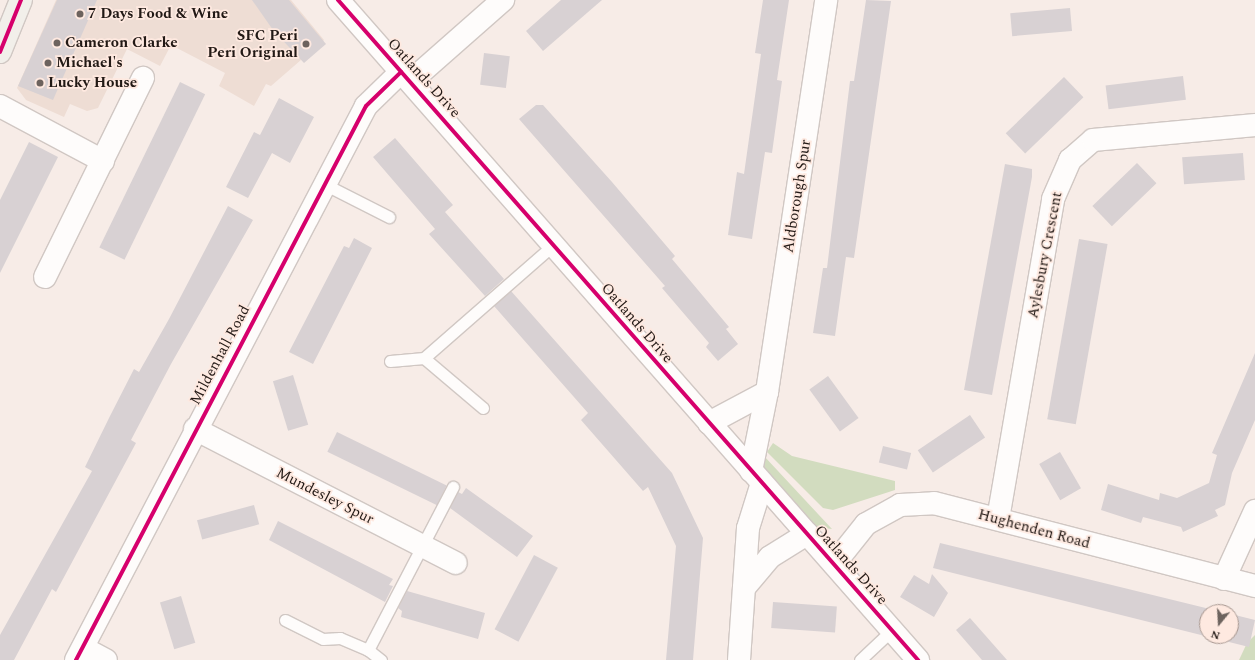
<!DOCTYPE html>
<html>
<head>
<meta charset="utf-8">
<style>
  body { margin:0 }
  #map { position:relative; width:1255px; height:660px; overflow:hidden; background:#f7ece7; font-family:Spectral,serif }
  div>[style] { position:absolute }
  .commercial>* { inset:0; background:#eeddd4 }
  .green>* { inset:0; background:#d2dcbf }
  .building>* { inset:0; background:#d8d1d3; transform-origin:0 0 }
  .roads { filter:drop-shadow(1px 0 #d0c7c3) drop-shadow(-1px 0 #d0c7c3) drop-shadow(0 1px #d0c7c3) drop-shadow(0 -1px #d0c7c3) }
  .lane>* { height:11px; margin:-5.5px; padding:0 5.5px; transform-origin:5.5px; border-radius:5.5px; background:#fefcfb }
  .street>* { height:22px; margin:-11px; padding:0 11px; transform-origin:11px; border-radius:11px; background:#fefcfb }
  .secondary>* { height:22px; margin:-11px; padding:0 11px; transform-origin:11px; border-radius:11px; background:#f2efea }
  .cycleway>* { height:4px; margin:-2px; padding:0 2px; transform-origin:2px; border-radius:2px; background:#d6006c }
  .dots>* { width:11px; height:11px; translate:-50% -50%; box-sizing:border-box; border:2px solid #fee9e0; border-radius:50% }
  span { translate:-50% -50%; white-space:nowrap; text-align:center; line-height:1.15; -webkit-text-stroke:3.5px #fee9e0; paint-order:stroke }
  .poi-label { font-size:15px; color:#221915; font-weight:700 }
  .left { translate:0 -50%; text-align:left }
  .right { translate:-100% -50%; text-align:right }
  .street-label { font-size:15px; color:#221915 }
  .north { position:absolute; left:1199px; top:604px; width:40px; height:40px; box-sizing:border-box; background:#fee9e0; border:1px solid #a6968f; border-radius:50%; rotate:198deg; font-size:11px; font-weight:700; line-height:16px; text-align:center; color:#221915 }
  .north::after { content:''; display:block; margin:auto; width:14px; height:18px; background:#6d635e; clip-path:polygon(50% 0,100% 100%,50% 72%,0 100%) }
</style>
</head>
<body>
<div id="map">
  <div class="commercial">
    <div style="clip-path:polygon(56px 0,291px 0,324px 40px,271px 86px,266px 84px,254px 106px,219px 86px,225px 73px,171px 45px,160px 66px,127px 49px,98px 108px,87px 111px,70px 104px,64px 117px,26px 100px,17px 88px)"></div>
  </div>
  <div class="green">
    <div style="clip-path:polygon(773px 443px,792px 456px,895px 481px,895px 490px,833px 510px,823px 508px,767px 452px)"></div>
    <div style="clip-path:polygon(764px 456px,832px 529px,810px 526px,763px 475px)"></div>
    <div style="clip-path:polygon(1255px 635px,1255px 660px,1239px 660px,1247px 643px)"></div>
  </div>
  <div class="building">
    <div style="clip-path:polygon(57px 0,97px 0,53px 100px,18px 86px)"></div>
    <div style="clip-path:polygon(252px 0,289px 0,326px 44px,304px 63px,273px 30px)"></div>
    <div style="clip-path:polygon(561px 0,602px 0,543px 51px,526px 31px)"></div>
    <div style="clip-path:polygon(763px 0,789px 0,777px 80px,782px 81px,772px 153px,765px 152px,752px 239px,728px 235px,737px 172px,744px 174px,761px 54px,755px 53px)"></div>
    <div style="clip-path:polygon(866px 0,891px 1px,854px 258px,846px 257px,835px 336px,813px 333px,823px 268px,827px 268px,850px 81px,854px 81px)"></div>
    <div style="left:1070px;top:8px;width:23px;height:60px;rotate:85deg"></div>
    <div style="left:484px;top:53px;width:26px;height:32px;rotate:7deg"></div>
    <div style="left:1183px;top:76px;width:24px;height:78px;rotate:83deg"></div>
    <div style="left:1064px;top:77px;width:28px;height:81px;rotate:46deg"></div>
    <div style="left:180px;top:82px;width:28px;height:184px;rotate:26deg"></div>
    <div style="clip-path:polygon(279px 98px,314px 117px,290px 163px,272px 153px,248px 198px,226px 187px,254px 132px,260px 135px)"></div>
    <div style="clip-path:polygon(536px 105px,543px 105px,612px 182px,675px 256px,672px 259px,729px 327px,726px 329px,738px 344px,718px 361px,706px 347px,709px 343px,662px 288px,665px 286px,519px 119px)"></div>
    <div style="clip-path:polygon(395px 138px,453px 205px,445px 212px,504px 279px,485px 296px,429px 234px,435px 229px,373px 157px)"></div>
    <div style="clip-path:polygon(29px 142px,58px 157px,0 273px,0 200px)"></div>
    <div style="left:1243px;top:153px;width:27px;height:61px;rotate:86deg"></div>
    <div style="left:1137px;top:163px;width:28px;height:62px;rotate:46deg"></div>
    <div style="clip-path:polygon(1005px 164px,1032px 169px,1032px 177px,992px 395px,964px 390px)"></div>
    <div style="clip-path:polygon(228px 206px,253px 220px,171px 364px,131px 440px,136px 443px,56px 592px,52px 589px,14px 660px,0 660px,0 635px,92px 471px,85px 467px,110px 416px,134px 369px,139px 372px,169px 319px)"></div>
    <div style="clip-path:polygon(354px 238px,372px 248px,313px 364px,289px 352px,344px 246px,349px 248px)"></div>
    <div style="left:1079px;top:239px;width:29px;height:183px;rotate:10deg"></div>
    <div style="clip-path:polygon(511px 291px,672px 473px,703px 538px,693px 660px,666px 660px,676px 546px,648px 487px,643px 491px,581px 420px,588px 413px,494px 306px)"></div>
    <div style="clip-path:polygon(1255px 353px,1255px 420px,1232px 473px,1225px 505px,1215px 510px,1218px 516px,1183px 532px,1181px 527px,1143px 517px,1141px 523px,1101px 510px,1108px 484px,1159px 500px,1160px 493px,1177px 498px,1209px 483px,1217px 455px,1212px 453px)"></div>
    <div style="left:293px;top:375px;width:52px;height:21px;rotate:73deg"></div>
    <div style="left:828px;top:376px;width:52px;height:23px;rotate:54deg"></div>
    <div style="left:970px;top:415px;width:27px;height:63px;rotate:56deg"></div>
    <div style="left:337px;top:432px;width:122px;height:22px;rotate:26deg"></div>
    <div style="left:883px;top:446px;width:29px;height:17px;rotate:14deg"></div>
    <div style="left:1060px;top:452px;width:42px;height:24px;rotate:60deg"></div>
    <div style="clip-path:polygon(466px 488px,533px 536px,517px 557px,450px 508px,458px 492px,462px 494px)"></div>
    <div style="left:254px;top:505px;width:20px;height:59px;rotate:75deg"></div>
    <div style="clip-path:polygon(278px 521px,393px 579px,389px 585px,393px 586px,385px 602px,269px 540px)"></div>
    <div style="clip-path:polygon(940px 543px,1222px 612px,1207px 612px,1207px 636px,1231px 636px,1231px 614px,1255px 620px,1249px 647px,933px 568px)"></div>
    <div style="left:534px;top:555px;width:27px;height:84px;rotate:28deg"></div>
    <div style="clip-path:polygon(932px 574px,948px 593px,934px 617px,900px 597px,914px 575px,929px 584px)"></div>
    <div style="clip-path:polygon(407px 591px,485px 613px,478px 639px,401px 617px,402px 611px,398px 608px)"></div>
    <div style="left:181px;top:596px;width:49px;height:22px;rotate:73deg"></div>
    <div style="left:773px;top:602px;width:64px;height:26px;rotate:4deg"></div>
    <div style="clip-path:polygon(970px 618px,1007px 660px,982px 660px,956px 630px)"></div>
  </div>
  <div class="roads">
    <div class="lane">
      <div style="left:324px;top:184px;width:73px;rotate:26.9deg"></div>
      <div style="left:390px;top:361px;width:34px;rotate:-5deg"></div>
      <div style="left:483px;top:408px;width:77px;rotate:-139.7deg"></div>
      <div style="left:424px;top:358px;width:173px;rotate:-41.2deg"></div>
      <div style="left:285px;top:620px;width:42px;rotate:26.6deg"></div>
      <div style="left:323px;top:639px;width:17px;rotate:-3deg"></div>
      <div style="left:340px;top:638px;width:30px;rotate:23deg"></div>
      <div style="left:381px;top:660px;width:16px;rotate:-142deg"></div>
      <div style="left:368px;top:650px;width:184px;rotate:-62.5deg"></div>
      <div style="left:860px;top:660px;width:44px;rotate:-43.2deg"></div>
    </div>
    <div class="street">
      <div style="left:338px;top:0;width:879px;rotate:48.69deg"></div>
      <div style="left:411px;top:81px;width:123px;rotate:-41.4deg"></div>
      <div style="left:0;top:106px;width:117px;rotate:28.1deg"></div>
      <div style="left:45px;top:277px;width:222px;rotate:-63.8deg"></div>
      <div style="left:709px;top:423px;width:66px;rotate:-28.1deg"></div>
      <div style="left:195px;top:429px;width:293px;rotate:27.2deg"></div>
      <div style="left:751px;top:471px;width:81px;rotate:-78.6deg"></div>
      <div style="left:767px;top:392px;width:396px;rotate:-81.4deg"></div>
      <div style="left:998px;top:519px;width:325px;rotate:-80.2deg"></div>
      <div style="left:1053px;top:199px;width:43px;rotate:-66.4deg"></div>
      <div style="left:1070px;top:160px;width:30px;rotate:-41deg"></div>
      <div style="left:1093px;top:140px;width:163px;rotate:-5.3deg"></div>
      <div style="left:834px;top:564px;width:51px;rotate:-51.3deg"></div>
      <div style="left:866px;top:524px;width:39px;rotate:-29deg"></div>
      <div style="left:900px;top:505px;width:34px;rotate:-3deg"></div>
      <div style="left:934px;top:503px;width:332px;rotate:14.5deg"></div>
      <div style="left:1224px;top:579px;width:75px;rotate:-65.5deg"></div>
      <div style="left:744px;top:588px;width:40px;rotate:-50deg"></div>
      <div style="left:770px;top:557px;width:44px;rotate:-31.9deg"></div>
      <div style="left:83px;top:648px;width:26px;rotate:28deg"></div>
      <div style="left:76px;top:660px;width:625px;rotate:-62.37deg"></div>
      <div style="left:366px;top:106px;width:49px;rotate:-44.2deg"></div>
      <div style="left:739px;top:660px;width:132px;rotate:-86.1deg"></div>
      <div style="left:748px;top:528px;width:47px;rotate:-72.7deg"></div>
    </div>
    <div class="secondary">
      <div style="left:0;top:52px;width:56px;rotate:-68deg"></div>
    </div>
  </div>
  <div class="cycleway">
    <div style="left:338px;top:0;width:879px;rotate:48.69deg"></div>
    <div style="left:0;top:52px;width:56px;rotate:-68deg"></div>
    <div style="left:76px;top:660px;width:625px;rotate:-62.37deg"></div>
    <div style="left:366px;top:106px;width:49px;rotate:-44.2deg"></div>
  </div>
  <div class="dots">
    <div style="left:80px;top:14px;background:#6d635e"></div>
    <div style="left:57px;top:43px;background:#6d635e"></div>
    <div style="left:306px;top:44px;background:#6d635e"></div>
    <div style="left:48px;top:63px;background:#6d635e"></div>
    <div style="left:40px;top:83px;background:#6d635e"></div>
  </div>
  <div class="poi-label">
    <span class="left" style="left:88px;top:14px">7 Days Food &amp; Wine</span>
    <span class="right" style="left:298px;top:44px">SFC Peri<br>Peri Original</span>
    <span class="left" style="left:65px;top:43px">Cameron Clarke</span>
    <span class="left" style="left:56px;top:63px">Michael's</span>
    <span class="left" style="left:48px;top:83px">Lucky House</span>
  </div>
  <div class="street-label">
    <span style="left:424px;top:78px;rotate:48deg">Oatlands Drive</span>
    <span style="left:797px;top:196px;rotate:-81deg">Aldborough Spur</span>
    <span style="left:1045px;top:255px;rotate:-79deg">Aylesbury Crescent</span>
    <span style="left:637px;top:323px;rotate:49deg">Oatlands Drive</span>
    <span style="left:220px;top:355px;rotate:-62deg">Mildenhall Road</span>
    <span style="left:325px;top:496px;rotate:27deg">Mundesley Spur</span>
    <span style="left:1034px;top:529px;rotate:15deg">Hughenden Road</span>
    <span style="left:851px;top:565px;rotate:48deg">Oatlands Drive</span>
  </div>
  <div class="north">N</div>
</div>
</body>
</html>
